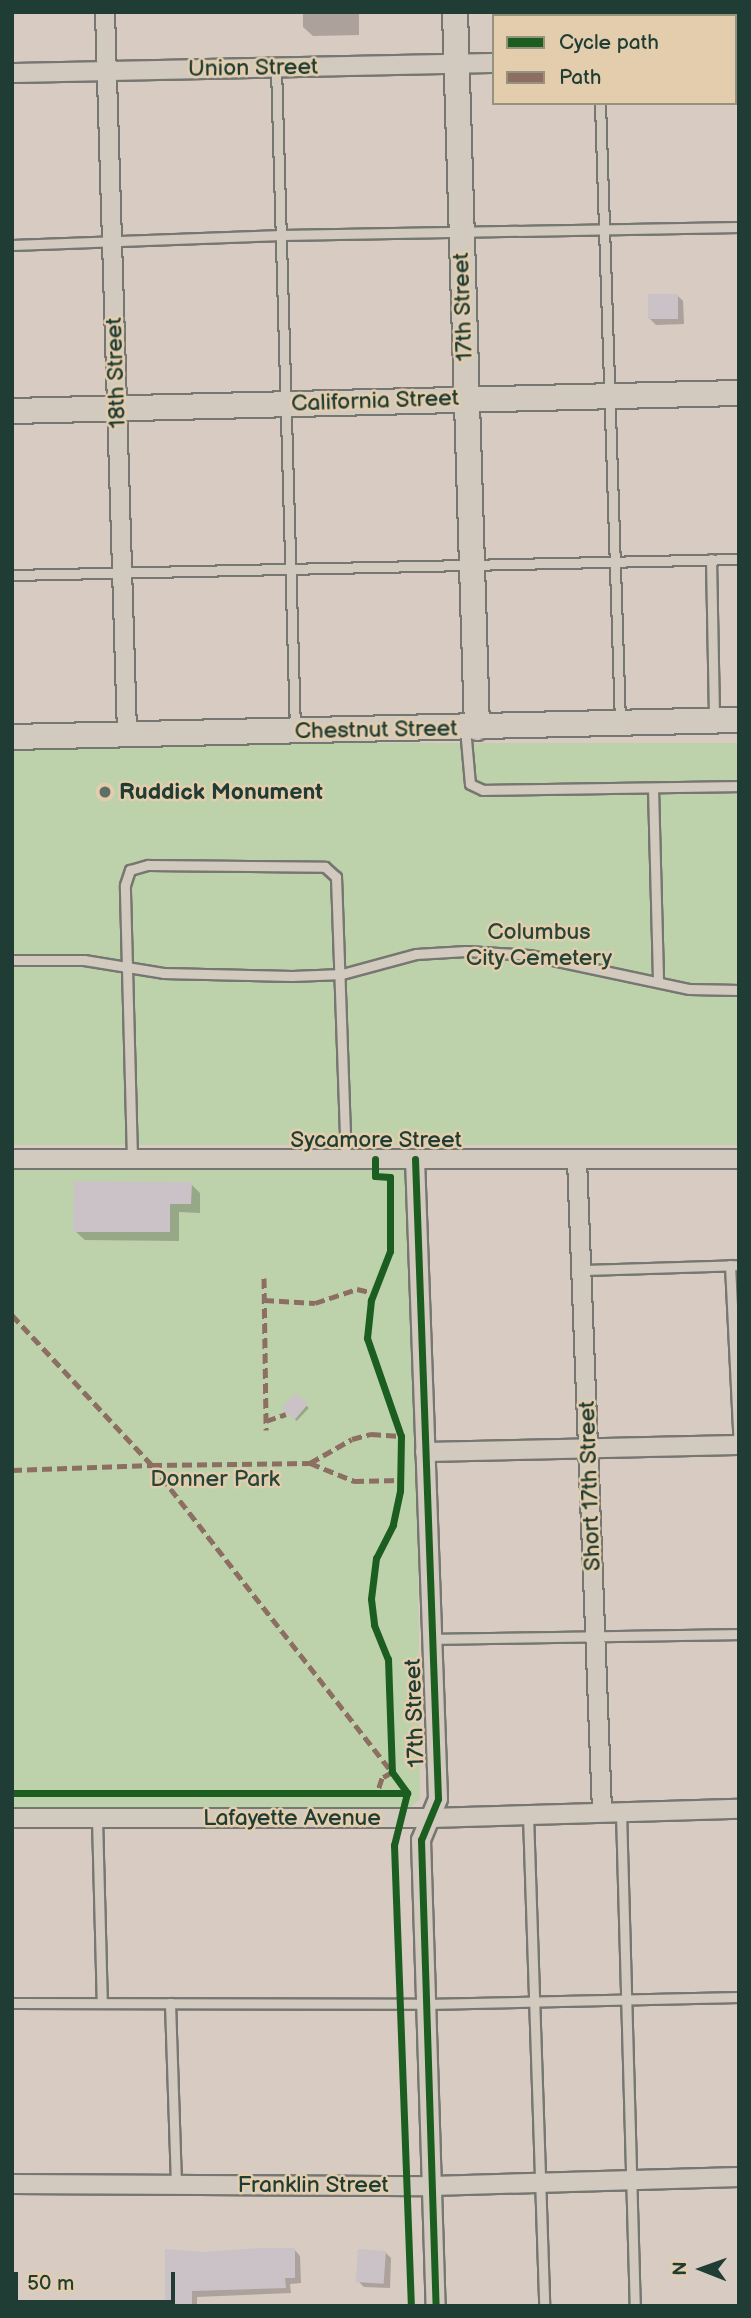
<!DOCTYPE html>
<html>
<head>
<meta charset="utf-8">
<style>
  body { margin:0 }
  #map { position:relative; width:751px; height:2318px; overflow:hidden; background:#d7cbc2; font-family:"Balsamiq Sans",sans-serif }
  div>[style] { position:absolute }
  .green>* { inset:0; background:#bdd2aa; transform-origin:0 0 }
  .shadow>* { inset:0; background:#0003; transform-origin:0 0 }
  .building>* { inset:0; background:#cac2c7; transform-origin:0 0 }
  .roads { filter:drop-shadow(2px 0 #777772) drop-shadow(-2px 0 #777772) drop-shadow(0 2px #777772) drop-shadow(0 -2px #777772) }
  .lane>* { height:9px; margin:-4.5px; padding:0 4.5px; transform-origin:4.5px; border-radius:4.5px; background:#d2cabf }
  .street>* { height:18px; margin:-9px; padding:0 9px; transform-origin:9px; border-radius:9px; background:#d2cabf }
  .secondary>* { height:24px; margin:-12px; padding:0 12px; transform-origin:12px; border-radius:12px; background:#d2cabf }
  .quiet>* { height:5px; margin-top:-2.5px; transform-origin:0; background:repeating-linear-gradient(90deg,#8d6e63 0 10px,transparent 0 15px) }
  .cycleway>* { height:7px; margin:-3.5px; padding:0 3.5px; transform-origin:3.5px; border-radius:3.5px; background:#1b5e20 }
  .dots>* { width:19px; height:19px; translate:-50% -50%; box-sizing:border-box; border:4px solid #e3cdad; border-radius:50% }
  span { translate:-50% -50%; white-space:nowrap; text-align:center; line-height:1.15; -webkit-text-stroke:5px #e3cdad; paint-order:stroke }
  .street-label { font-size:23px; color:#1f3d34 }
  .poi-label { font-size:23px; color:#1f3d34; font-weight:700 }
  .left { translate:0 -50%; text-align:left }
  .park-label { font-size:23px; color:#264539 }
  .frame { position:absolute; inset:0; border:14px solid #1f3d34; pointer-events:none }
  .legend { position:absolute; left:492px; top:14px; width:245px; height:91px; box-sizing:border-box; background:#e3cdad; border:2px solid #95937d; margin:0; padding:9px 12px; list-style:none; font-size:21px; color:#1f3d34 }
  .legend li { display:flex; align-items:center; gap:14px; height:35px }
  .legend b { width:35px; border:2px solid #95937d }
  .north { position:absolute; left:667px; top:2234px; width:70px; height:70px; -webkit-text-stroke:5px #e3cdad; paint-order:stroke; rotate:271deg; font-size:19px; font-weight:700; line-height:28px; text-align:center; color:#1f3d34 }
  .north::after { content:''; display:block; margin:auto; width:24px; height:32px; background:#1f3d34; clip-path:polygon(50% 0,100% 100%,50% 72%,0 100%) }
  .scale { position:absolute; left:14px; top:2272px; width:161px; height:32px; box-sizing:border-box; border:4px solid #1f3d34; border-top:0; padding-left:9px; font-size:21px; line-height:24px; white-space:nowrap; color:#1f3d34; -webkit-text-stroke:5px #e3cdad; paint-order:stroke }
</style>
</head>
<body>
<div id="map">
  <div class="green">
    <div style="left:739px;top:743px;width:402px;height:727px;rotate:90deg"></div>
    <div style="clip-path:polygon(12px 1159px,415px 1159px,420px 1799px,398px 1818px,12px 1818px)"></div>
  </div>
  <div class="shadow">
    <div style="clip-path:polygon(303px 12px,359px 12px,359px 35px,313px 36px,303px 27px)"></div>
    <div style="clip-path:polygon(677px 295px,683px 301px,684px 324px,656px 325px,650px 319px)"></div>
    <div style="clip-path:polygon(191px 1184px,200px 1193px,200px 1213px,179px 1212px,179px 1241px,85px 1240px,75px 1231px)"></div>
    <div style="left:295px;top:1395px;width:19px;height:18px;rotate:43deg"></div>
    <div style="clip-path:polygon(294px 2249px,300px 2256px,301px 2283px,290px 2284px,291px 2293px,197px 2297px,197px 2306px,166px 2306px,202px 2254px)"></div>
    <div style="clip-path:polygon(385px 2252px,391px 2258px,390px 2288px,364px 2287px,358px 2281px)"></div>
  </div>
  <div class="building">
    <div style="left:648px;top:294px;width:30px;height:25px"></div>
    <div style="clip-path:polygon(74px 1181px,192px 1182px,191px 1204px,170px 1204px,170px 1232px,73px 1232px)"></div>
    <div style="left:295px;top:1393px;width:17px;height:21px;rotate:40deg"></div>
    <div style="clip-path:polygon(260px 2248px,295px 2248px,295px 2278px,285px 2278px,286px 2288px,192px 2291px,192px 2306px,165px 2306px,165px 2249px,202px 2252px)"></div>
    <div style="left:358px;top:2249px;width:28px;height:33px;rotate:4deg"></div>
  </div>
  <div class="roads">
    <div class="lane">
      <div style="left:641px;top:12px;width:4px;rotate:90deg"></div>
      <div style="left:276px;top:67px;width:662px;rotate:88.36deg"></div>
      <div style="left:600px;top:103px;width:619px;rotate:88.15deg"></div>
      <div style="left:12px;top:245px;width:270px;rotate:-2.1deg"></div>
      <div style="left:282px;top:235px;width:457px;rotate:-1deg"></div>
      <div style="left:711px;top:559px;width:160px;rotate:88.9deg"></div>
      <div style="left:12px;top:575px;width:727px;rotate:-1.26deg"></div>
      <div style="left:465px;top:728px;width:56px;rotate:84.9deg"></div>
      <div style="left:470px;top:784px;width:14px;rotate:25deg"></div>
      <div style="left:483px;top:790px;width:256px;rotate:-0.9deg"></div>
      <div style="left:653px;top:788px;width:194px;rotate:88.5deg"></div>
      <div style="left:12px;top:960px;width:72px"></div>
      <div style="left:84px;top:960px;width:80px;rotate:9.3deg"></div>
      <div style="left:163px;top:973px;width:129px;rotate:1.3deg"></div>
      <div style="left:292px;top:976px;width:50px;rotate:-2.3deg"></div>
      <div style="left:342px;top:974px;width:77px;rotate:-15.1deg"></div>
      <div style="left:416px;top:954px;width:50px;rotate:-3.4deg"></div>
      <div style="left:466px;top:951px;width:63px;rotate:3.6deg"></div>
      <div style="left:529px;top:955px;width:164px;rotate:12deg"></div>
      <div style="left:689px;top:989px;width:50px;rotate:1.1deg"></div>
      <div style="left:132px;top:1159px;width:274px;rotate:-91.5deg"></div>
      <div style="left:125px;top:885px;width:16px;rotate:-72deg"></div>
      <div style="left:130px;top:870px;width:19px;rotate:-16deg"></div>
      <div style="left:148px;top:865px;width:177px;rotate:0.6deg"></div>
      <div style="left:325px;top:867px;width:15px;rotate:42deg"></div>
      <div style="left:336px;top:877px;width:282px;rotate:88deg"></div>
      <div style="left:730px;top:1265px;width:181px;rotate:87.2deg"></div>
      <div style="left:581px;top:1270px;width:158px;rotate:-1.8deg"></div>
      <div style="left:432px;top:1639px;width:307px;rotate:-0.9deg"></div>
      <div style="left:621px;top:1812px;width:494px;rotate:88.4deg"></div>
      <div style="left:528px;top:1815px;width:491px;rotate:88.1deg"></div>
      <div style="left:97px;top:1818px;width:185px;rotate:88.5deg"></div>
      <div style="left:12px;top:2003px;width:414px;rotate:0.1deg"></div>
      <div style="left:426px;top:2004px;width:313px;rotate:-1.3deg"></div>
      <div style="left:170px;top:2003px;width:182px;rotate:88.1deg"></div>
    </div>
    <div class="street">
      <div style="left:105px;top:12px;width:722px;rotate:88.25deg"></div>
      <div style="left:735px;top:58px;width:4px"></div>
      <div style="left:12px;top:73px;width:482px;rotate:-1.2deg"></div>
      <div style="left:12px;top:1159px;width:727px"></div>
      <div style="left:415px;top:1159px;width:640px;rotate:87.94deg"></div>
      <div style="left:438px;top:1799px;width:44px;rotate:112.5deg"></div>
      <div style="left:421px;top:1840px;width:466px;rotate:88.2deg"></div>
      <div style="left:577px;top:1160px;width:652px;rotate:87.8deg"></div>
      <div style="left:425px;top:1452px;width:314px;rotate:-1.3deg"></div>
      <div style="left:12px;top:1818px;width:418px"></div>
      <div style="left:430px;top:1818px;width:309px;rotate:-1.7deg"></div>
      <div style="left:12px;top:2184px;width:420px;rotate:0.3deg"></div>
      <div style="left:432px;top:2186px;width:307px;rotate:-1.7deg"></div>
    </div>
    <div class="secondary">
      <div style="left:455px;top:12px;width:716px;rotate:88.24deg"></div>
      <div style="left:12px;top:411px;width:727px;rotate:-1.42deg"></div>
      <div style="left:12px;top:737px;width:727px;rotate:-1.34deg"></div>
    </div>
  </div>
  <div class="quiet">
    <div style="left:264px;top:1278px;width:152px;rotate:89.2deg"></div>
    <div style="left:264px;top:1300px;width:51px;rotate:3.4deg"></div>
    <div style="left:315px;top:1303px;width:44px;rotate:-18.4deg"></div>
    <div style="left:357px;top:1289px;width:17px;rotate:13deg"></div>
    <div style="left:12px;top:1315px;width:205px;rotate:47deg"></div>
    <div style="left:152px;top:1465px;width:158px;rotate:-0.7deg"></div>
    <div style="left:310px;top:1463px;width:48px;rotate:-29.7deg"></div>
    <div style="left:352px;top:1439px;width:20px;rotate:-15deg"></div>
    <div style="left:371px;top:1434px;width:30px;rotate:4deg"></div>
    <div style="left:266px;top:1421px;width:21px;rotate:-19deg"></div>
    <div style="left:310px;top:1463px;width:48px;rotate:22.2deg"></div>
    <div style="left:354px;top:1481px;width:47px;rotate:-1.2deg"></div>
    <div style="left:12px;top:1470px;width:140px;rotate:-2deg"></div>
    <div style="left:152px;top:1465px;width:390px;rotate:52deg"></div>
    <div style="left:392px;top:1772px;width:12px;rotate:149deg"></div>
    <div style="left:382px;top:1778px;width:16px;rotate:108deg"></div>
  </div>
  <div class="cycleway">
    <div style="left:375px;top:1159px;width:17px;rotate:90deg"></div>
    <div style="left:375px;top:1176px;width:15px;rotate:4deg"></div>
    <div style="left:390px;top:1177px;width:74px;rotate:90deg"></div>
    <div style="left:390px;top:1251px;width:53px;rotate:111.2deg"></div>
    <div style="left:371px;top:1300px;width:38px;rotate:96deg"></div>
    <div style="left:367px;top:1338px;width:104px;rotate:70.9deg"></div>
    <div style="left:401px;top:1436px;width:55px;rotate:91deg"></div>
    <div style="left:400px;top:1491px;width:35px;rotate:102deg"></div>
    <div style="left:393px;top:1525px;width:37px;rotate:117deg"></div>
    <div style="left:376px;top:1558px;width:41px;rotate:97deg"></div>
    <div style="left:371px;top:1599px;width:26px;rotate:83deg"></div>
    <div style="left:374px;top:1625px;width:37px;rotate:68deg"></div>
    <div style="left:388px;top:1659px;width:113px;rotate:88deg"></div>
    <div style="left:392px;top:1772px;width:26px;rotate:54deg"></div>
    <div style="left:415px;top:1159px;width:640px;rotate:87.94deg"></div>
    <div style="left:438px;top:1799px;width:44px;rotate:112.5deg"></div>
    <div style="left:421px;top:1840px;width:466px;rotate:88.2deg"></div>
    <div style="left:12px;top:1793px;width:395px"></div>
    <div style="left:407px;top:1793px;width:54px;rotate:104deg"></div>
    <div style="left:394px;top:1845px;width:461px;rotate:87.9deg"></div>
  </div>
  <div class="dots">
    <div style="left:105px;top:792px;background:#5f6f66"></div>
  </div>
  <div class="street-label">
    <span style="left:253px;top:68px;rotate:-1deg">Union Street</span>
    <span style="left:463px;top:307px;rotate:-92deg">17th Street</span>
    <span style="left:116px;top:373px;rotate:-92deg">18th Street</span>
    <span style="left:375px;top:401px;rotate:-2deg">California Street</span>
    <span style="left:376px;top:730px;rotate:-1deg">Chestnut Street</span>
    <span style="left:376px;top:1140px">Sycamore Street</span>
    <span style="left:590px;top:1486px;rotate:-92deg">Short 17th Street</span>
    <span style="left:415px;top:1713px;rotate:-92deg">17th Street</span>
    <span style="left:292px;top:1818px">Lafayette Avenue</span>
    <span style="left:313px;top:2185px">Franklin Street</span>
  </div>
  <div class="poi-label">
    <span class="left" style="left:119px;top:792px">Ruddick Monument</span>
  </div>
  <div class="park-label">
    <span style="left:539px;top:945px">Columbus<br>City Cemetery</span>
    <span style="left:215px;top:1479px">Donner Park</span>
  </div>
  <div class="frame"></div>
  <ul class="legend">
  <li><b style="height:9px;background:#1b5e20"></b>Cycle path</li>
  <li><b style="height:9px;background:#8d6e63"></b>Path</li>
  </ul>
  <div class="north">N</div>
  <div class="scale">50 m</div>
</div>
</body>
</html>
